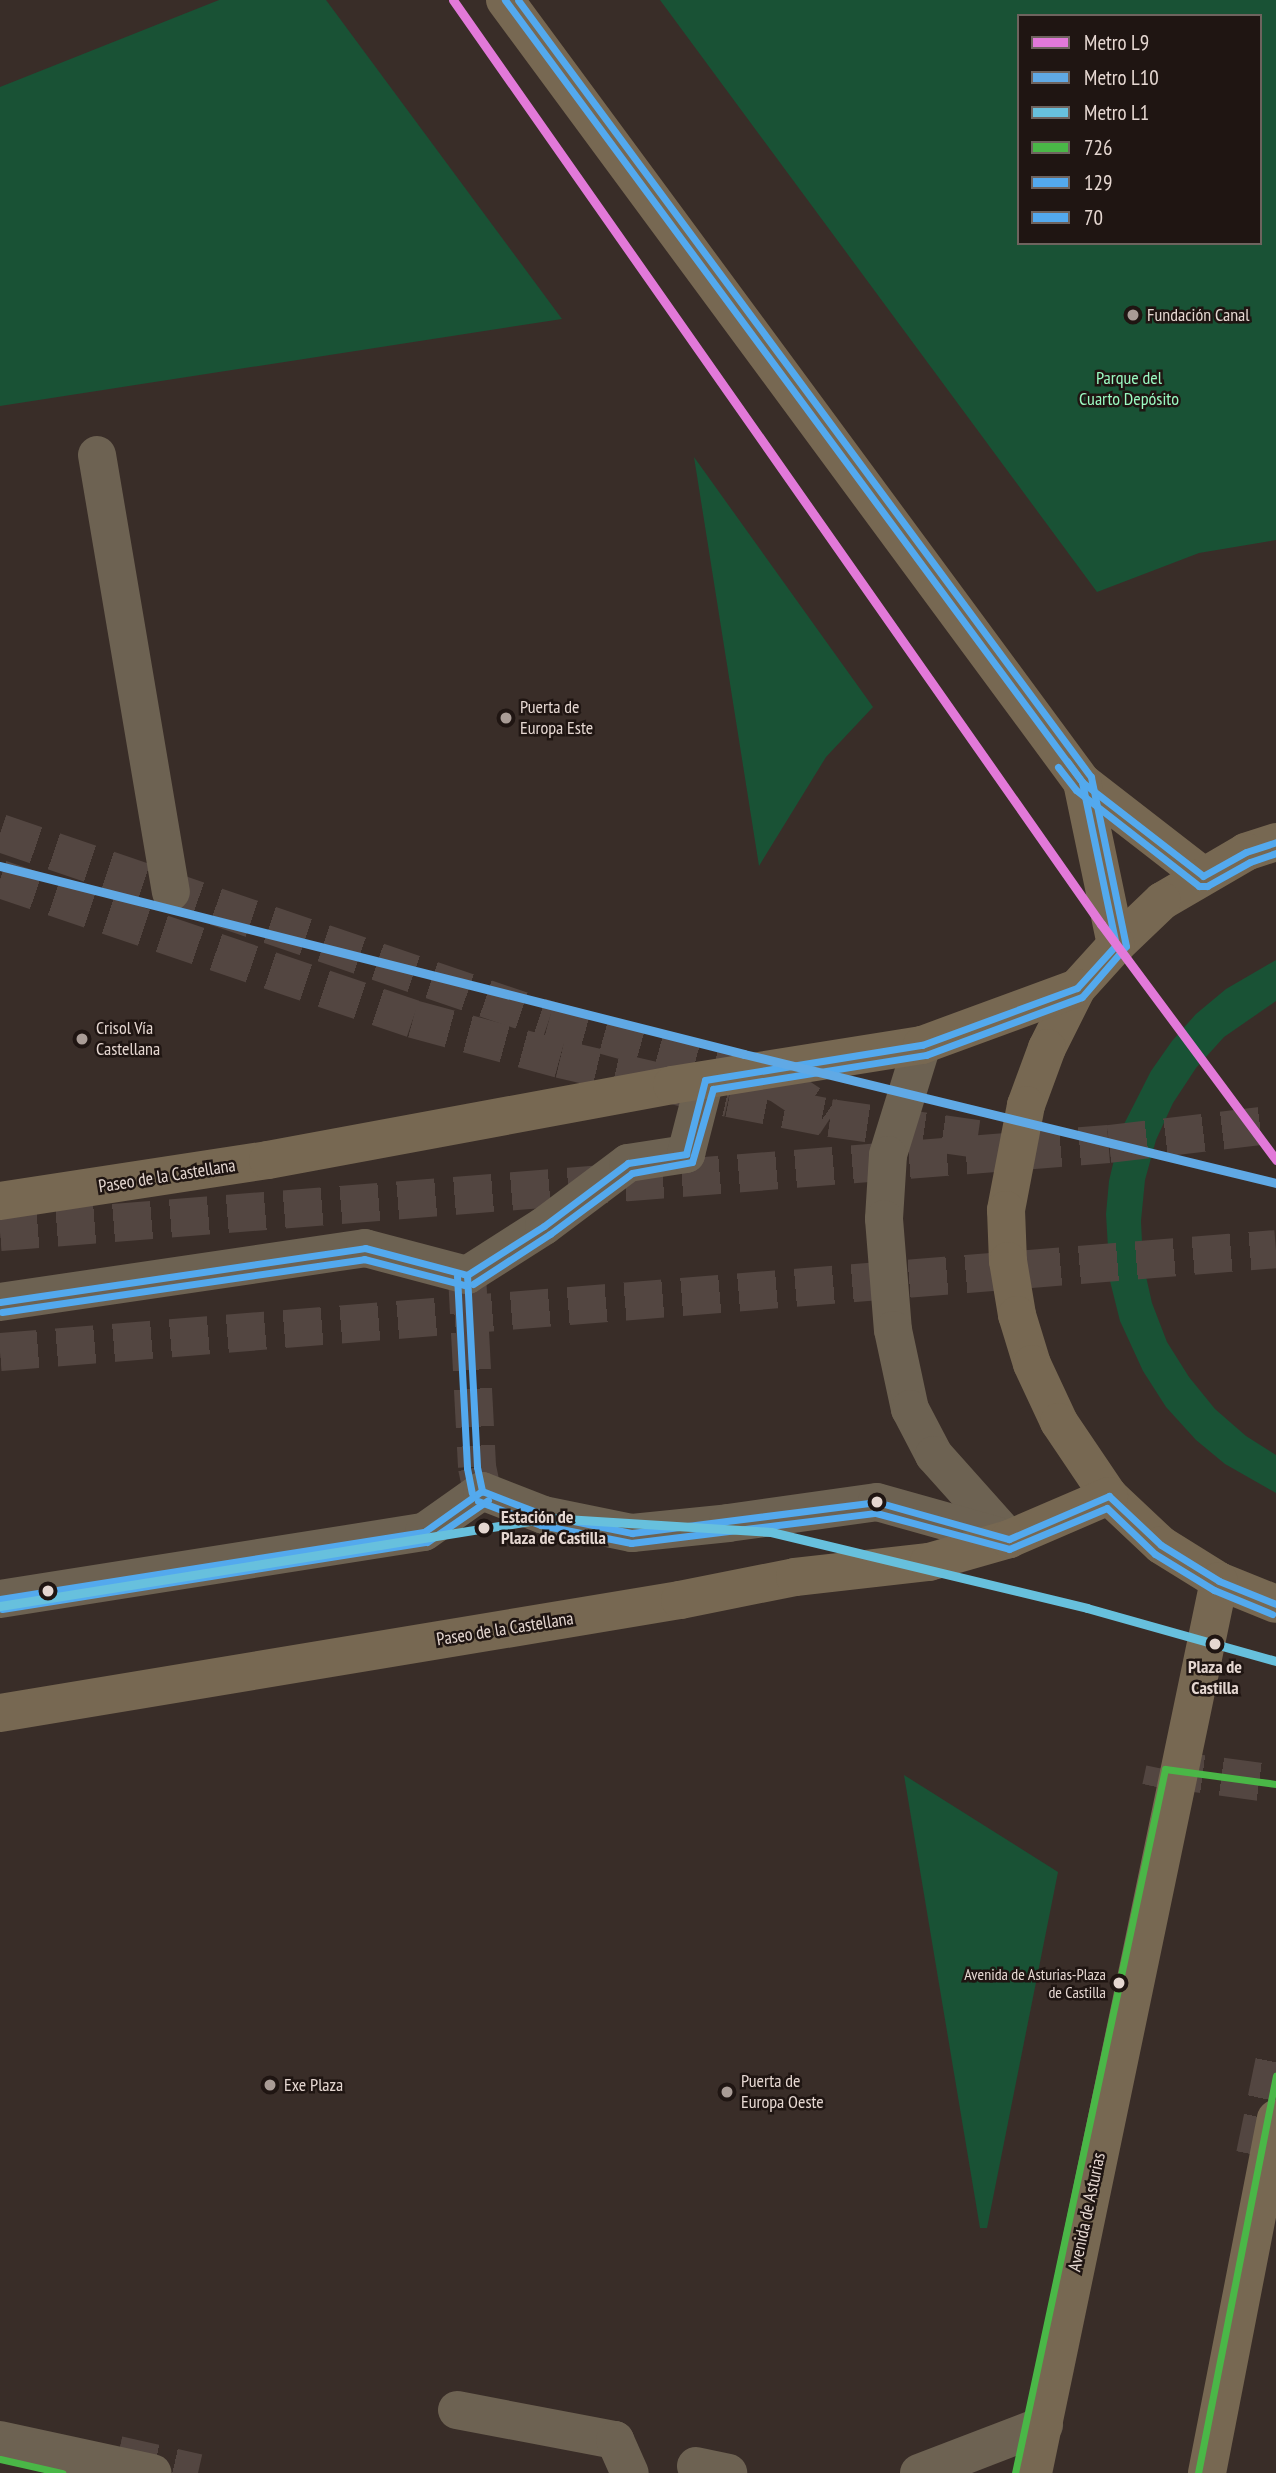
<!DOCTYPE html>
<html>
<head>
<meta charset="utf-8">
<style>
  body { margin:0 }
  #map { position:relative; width:1276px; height:2473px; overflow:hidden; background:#392d28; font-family:"PT Sans Narrow",sans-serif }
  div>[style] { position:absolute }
  .green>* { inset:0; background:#195235 }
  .minor-tunnel>* { height:38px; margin-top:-19px; transform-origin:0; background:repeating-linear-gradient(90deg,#534641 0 38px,transparent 0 57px) }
  .highway-tunnel>* { height:38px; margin-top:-19px; transform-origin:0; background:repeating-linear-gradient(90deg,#534641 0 38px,transparent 0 57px) }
  .minor>* { height:38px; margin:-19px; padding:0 19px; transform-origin:19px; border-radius:19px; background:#6d6252 }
  .major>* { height:38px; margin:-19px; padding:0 19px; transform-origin:19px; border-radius:19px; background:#776852 }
  .bus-1>* { height:7px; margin:-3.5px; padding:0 3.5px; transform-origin:3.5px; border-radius:3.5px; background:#4ab747 }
  .bus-2>* { height:7px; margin:-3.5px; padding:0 3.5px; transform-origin:3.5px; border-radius:3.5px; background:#53a9ee }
  .bus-3>* { height:7px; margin:-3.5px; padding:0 3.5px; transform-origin:3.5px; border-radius:3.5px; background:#53a9ee }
  .metro-1>* { height:9px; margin:-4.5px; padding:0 4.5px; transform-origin:4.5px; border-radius:4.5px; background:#e279d9 }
  .metro-2>* { height:9px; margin:-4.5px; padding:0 4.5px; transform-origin:4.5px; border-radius:4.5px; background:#60a9e5 }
  .metro-3>* { height:9px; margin:-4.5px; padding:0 4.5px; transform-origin:4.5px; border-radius:4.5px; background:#67c0dd }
  .dots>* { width:19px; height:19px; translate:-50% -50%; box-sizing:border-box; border:4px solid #1f1512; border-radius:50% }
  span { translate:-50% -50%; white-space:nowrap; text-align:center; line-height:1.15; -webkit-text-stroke:5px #1f1512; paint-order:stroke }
  .bus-label { font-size:16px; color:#e5d7d1 }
  .right { translate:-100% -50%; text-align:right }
  .poi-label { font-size:18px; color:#e5d7d1 }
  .left { translate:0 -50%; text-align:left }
  .park-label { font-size:18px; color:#9bfac2 }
  .street-label { font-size:18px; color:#e5d7d1 }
  .stop-label { font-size:18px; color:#e5d7d1; font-weight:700 }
  .legend { position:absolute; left:1017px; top:14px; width:245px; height:231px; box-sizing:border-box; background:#1f1512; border:2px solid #6e635e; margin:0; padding:9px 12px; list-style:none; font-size:21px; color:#e5d7d1 }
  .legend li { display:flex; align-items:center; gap:14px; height:35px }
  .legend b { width:35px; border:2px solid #6e635e }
</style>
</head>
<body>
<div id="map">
  <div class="green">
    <div style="clip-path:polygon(219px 0,326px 0,562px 319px,0 406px,0 87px)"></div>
    <div style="clip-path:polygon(evenodd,660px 0,1276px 0,1276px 540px,1199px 553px,1097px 592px,660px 0,1019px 16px,1260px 16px,1260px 243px,1019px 243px,1019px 16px)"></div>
    <div style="clip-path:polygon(694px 457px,873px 707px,826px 757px,759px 866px)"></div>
    <div style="clip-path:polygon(1276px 960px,1276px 1001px,1224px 1037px,1196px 1068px,1173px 1103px,1156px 1140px,1145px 1180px,1141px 1221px,1143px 1263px,1152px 1303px,1167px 1342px,1189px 1377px,1215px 1409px,1246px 1436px,1276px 1455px,1276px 1493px,1225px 1464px,1196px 1440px,1166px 1407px,1143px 1371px,1120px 1321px,1110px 1281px,1106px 1214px,1109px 1181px,1121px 1130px,1151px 1071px,1172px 1041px,1196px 1014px,1226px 989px)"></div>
    <div style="clip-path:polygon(904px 1775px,1058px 1872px,987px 2228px,980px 2228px)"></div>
  </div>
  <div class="minor-tunnel">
    <div style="left:0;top:833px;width:580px;rotate:18.81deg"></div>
    <div style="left:549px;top:1020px;width:238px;rotate:15.4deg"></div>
    <div style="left:778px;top:1083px;width:63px;rotate:33.9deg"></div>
    <div style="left:467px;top:1275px;width:192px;rotate:87deg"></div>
    <div style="left:477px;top:1467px;width:25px;rotate:78deg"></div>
    <div style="left:1161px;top:1788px;width:19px;rotate:-78deg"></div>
    <div style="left:1165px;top:1769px;width:112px;rotate:7.7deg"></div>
    <div style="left:1255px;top:2155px;width:103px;rotate:-78.3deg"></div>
    <div style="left:118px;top:2455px;width:82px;rotate:12.7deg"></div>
  </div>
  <div class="highway-tunnel">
    <div style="left:0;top:879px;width:436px;rotate:18.7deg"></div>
    <div style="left:413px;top:1019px;width:152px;rotate:15.2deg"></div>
    <div style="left:560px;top:1059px;width:173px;rotate:13deg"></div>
    <div style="left:729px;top:1098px;width:103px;rotate:11.2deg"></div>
    <div style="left:830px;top:1118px;width:149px;rotate:8.1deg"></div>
    <div style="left:0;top:1232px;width:1112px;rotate:-4.54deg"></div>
    <div style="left:1109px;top:1144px;width:168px;rotate:-6.8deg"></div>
    <div style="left:0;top:1352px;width:1280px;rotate:-4.61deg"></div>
  </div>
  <div class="minor">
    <div style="left:97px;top:455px;width:443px;rotate:80.4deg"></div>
    <div style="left:922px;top:1045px;width:115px;rotate:107.2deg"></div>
    <div style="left:888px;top:1155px;width:64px;rotate:93.6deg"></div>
    <div style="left:884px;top:1219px;width:111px;rotate:85.4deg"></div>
    <div style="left:893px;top:1330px;width:81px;rotate:77.9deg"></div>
    <div style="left:910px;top:1409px;width:52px;rotate:62.4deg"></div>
    <div style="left:934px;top:1455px;width:113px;rotate:48.2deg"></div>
    <div style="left:0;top:1302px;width:369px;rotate:-8.4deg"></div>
    <div style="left:365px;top:1248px;width:106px;rotate:14.8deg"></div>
    <div style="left:467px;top:1275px;width:91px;rotate:-32.5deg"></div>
    <div style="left:544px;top:1226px;width:105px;rotate:-36.9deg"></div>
    <div style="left:628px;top:1163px;width:59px;rotate:-8.8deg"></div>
    <div style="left:686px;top:1154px;width:76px;rotate:-75.6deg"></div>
    <div style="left:0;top:1599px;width:429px;rotate:-9deg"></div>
    <div style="left:424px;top:1532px;width:71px;rotate:-35.3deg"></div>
    <div style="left:482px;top:1491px;width:66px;rotate:21.2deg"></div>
    <div style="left:544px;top:1515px;width:90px;rotate:11.6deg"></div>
    <div style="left:632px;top:1533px;width:97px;rotate:-5.9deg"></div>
    <div style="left:728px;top:1523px;width:150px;rotate:-8deg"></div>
    <div style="left:877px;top:1502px;width:137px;rotate:15.7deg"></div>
    <div style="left:457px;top:2410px;width:161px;rotate:10.8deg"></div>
    <div style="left:615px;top:2440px;width:36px;rotate:66deg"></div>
    <div style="left:0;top:2440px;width:156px;rotate:12.2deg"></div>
    <div style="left:696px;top:2466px;width:33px;rotate:12deg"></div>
    <div style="left:919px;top:2473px;width:134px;rotate:-21deg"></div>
  </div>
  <div class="major">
    <div style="left:505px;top:0;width:972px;rotate:53.58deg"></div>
    <div style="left:1082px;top:782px;width:153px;rotate:37.8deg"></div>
    <div style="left:1082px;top:782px;width:167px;rotate:78.2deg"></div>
    <div style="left:1276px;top:842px;width:32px;rotate:162deg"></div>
    <div style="left:1246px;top:852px;width:97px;rotate:149.7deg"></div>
    <div style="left:1162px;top:901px;width:64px;rotate:136.3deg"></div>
    <div style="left:1116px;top:945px;width:58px;rotate:132.2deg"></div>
    <div style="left:1077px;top:988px;width:67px;rotate:116.6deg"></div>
    <div style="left:1047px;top:1048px;width:61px;rotate:110.2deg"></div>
    <div style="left:1026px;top:1105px;width:107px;rotate:100.8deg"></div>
    <div style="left:1006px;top:1210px;width:51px;rotate:87.8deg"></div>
    <div style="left:1008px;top:1261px;width:55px;rotate:80.5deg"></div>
    <div style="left:1017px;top:1315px;width:51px;rotate:73deg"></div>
    <div style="left:1032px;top:1364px;width:64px;rotate:65deg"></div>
    <div style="left:1059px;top:1422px;width:89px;rotate:56deg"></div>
    <div style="left:1109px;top:1496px;width:71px;rotate:43.3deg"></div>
    <div style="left:1161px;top:1545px;width:68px;rotate:31.8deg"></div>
    <div style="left:1219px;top:1581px;width:61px;rotate:22deg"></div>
    <div style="left:0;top:1201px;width:271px;rotate:-8.7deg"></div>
    <div style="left:268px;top:1160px;width:411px;rotate:-10.5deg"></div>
    <div style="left:672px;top:1085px;width:253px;rotate:-9.1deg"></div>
    <div style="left:922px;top:1045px;width:165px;rotate:-20.2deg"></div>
    <div style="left:0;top:1713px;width:689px;rotate:-9.43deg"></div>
    <div style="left:680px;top:1600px;width:117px;rotate:-11.3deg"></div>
    <div style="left:795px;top:1577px;width:135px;rotate:-6.4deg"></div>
    <div style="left:929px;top:1562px;width:83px;rotate:-16deg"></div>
    <div style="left:1009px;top:1539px;width:109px;rotate:-23.3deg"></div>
    <div style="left:1033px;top:2473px;width:911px;rotate:-78.22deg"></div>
    <div style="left:1207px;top:2473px;width:361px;rotate:-79deg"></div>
  </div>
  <div class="bus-1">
    <div style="left:0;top:2459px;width:64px;rotate:12.7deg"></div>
    <div style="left:1015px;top:2473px;width:720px;rotate:-77.97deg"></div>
    <div style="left:1165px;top:1769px;width:112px;rotate:7.7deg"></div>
    <div style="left:1198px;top:2473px;width:405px;rotate:-78.9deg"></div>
  </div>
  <div class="bus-2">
    <div style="left:1067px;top:761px;width:26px;rotate:54deg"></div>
    <div style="left:1082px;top:782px;width:153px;rotate:37.8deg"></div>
    <div style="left:1203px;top:876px;width:49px;rotate:-29.2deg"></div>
    <div style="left:1246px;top:852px;width:32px;rotate:-18deg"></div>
    <div style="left:467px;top:1275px;width:91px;rotate:-32.5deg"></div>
    <div style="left:544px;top:1226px;width:105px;rotate:-36.9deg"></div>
    <div style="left:628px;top:1163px;width:59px;rotate:-8.8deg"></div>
    <div style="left:686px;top:1154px;width:76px;rotate:-75.6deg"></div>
    <div style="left:705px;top:1080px;width:220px;rotate:-9.2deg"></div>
    <div style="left:922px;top:1045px;width:165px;rotate:-20.2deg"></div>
    <div style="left:1077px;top:988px;width:58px;rotate:-47.8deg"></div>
    <div style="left:1116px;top:945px;width:167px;rotate:-101.8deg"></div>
    <div style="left:1082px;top:782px;width:972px;rotate:-126.42deg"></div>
    <div style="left:467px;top:1275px;width:192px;rotate:87deg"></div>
    <div style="left:477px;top:1467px;width:25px;rotate:78deg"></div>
    <div style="left:0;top:1302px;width:369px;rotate:-8.4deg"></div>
    <div style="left:365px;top:1248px;width:106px;rotate:14.8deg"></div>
    <div style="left:482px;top:1491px;width:66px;rotate:21.2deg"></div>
    <div style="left:544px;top:1515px;width:90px;rotate:11.6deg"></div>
    <div style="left:632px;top:1533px;width:247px;rotate:-7.2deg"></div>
    <div style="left:877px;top:1502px;width:137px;rotate:15.7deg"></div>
    <div style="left:1009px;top:1539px;width:109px;rotate:-23.3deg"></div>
    <div style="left:1109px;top:1496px;width:71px;rotate:43.3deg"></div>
    <div style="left:1161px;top:1545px;width:68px;rotate:31.8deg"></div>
    <div style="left:1219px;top:1581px;width:61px;rotate:22deg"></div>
    <div style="left:0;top:1599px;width:429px;rotate:-9deg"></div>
    <div style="left:424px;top:1532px;width:71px;rotate:-35.3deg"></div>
  </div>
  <div class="bus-3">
    <div style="left:1058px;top:767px;width:29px;rotate:52deg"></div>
    <div style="left:1076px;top:790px;width:156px;rotate:38deg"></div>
    <div style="left:1199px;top:886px;width:8px"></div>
    <div style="left:1207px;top:886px;width:49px;rotate:-29.2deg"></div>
    <div style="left:1250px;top:862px;width:28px;rotate:-19deg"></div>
    <div style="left:457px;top:1276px;width:192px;rotate:87deg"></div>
    <div style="left:467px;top:1468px;width:25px;rotate:79deg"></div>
    <div style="left:473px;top:1284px;width:92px;rotate:-33deg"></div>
    <div style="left:550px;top:1234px;width:102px;rotate:-36.6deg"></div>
    <div style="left:632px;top:1173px;width:61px;rotate:-10.4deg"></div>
    <div style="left:692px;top:1162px;width:76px;rotate:-74deg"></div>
    <div style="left:713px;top:1089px;width:216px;rotate:-9.1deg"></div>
    <div style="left:926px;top:1055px;width:166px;rotate:-20.4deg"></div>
    <div style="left:1082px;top:997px;width:67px;rotate:-49.2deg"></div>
    <div style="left:1126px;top:946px;width:173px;rotate:-101.7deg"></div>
    <div style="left:1091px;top:777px;width:965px;rotate:-126.41deg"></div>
    <div style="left:2px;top:1312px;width:366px;rotate:-8.3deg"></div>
    <div style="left:364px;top:1259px;width:103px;rotate:14.6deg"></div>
    <div style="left:478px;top:1501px;width:67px;rotate:20.9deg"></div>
    <div style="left:541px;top:1525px;width:92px;rotate:11.3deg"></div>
    <div style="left:631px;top:1543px;width:247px;rotate:-7deg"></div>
    <div style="left:876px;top:1513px;width:138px;rotate:15.1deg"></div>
    <div style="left:1009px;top:1549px;width:106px;rotate:-22.7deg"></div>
    <div style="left:1107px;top:1508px;width:66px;rotate:43.8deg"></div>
    <div style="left:1155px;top:1554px;width:69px;rotate:31.4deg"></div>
    <div style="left:1214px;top:1590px;width:63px;rotate:22.5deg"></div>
    <div style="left:2px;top:1609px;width:430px;rotate:-9deg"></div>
    <div style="left:427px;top:1542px;width:74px;rotate:-34.5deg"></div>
  </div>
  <div class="metro-1">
    <div style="left:453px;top:0;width:1129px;rotate:54.96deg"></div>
    <div style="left:1101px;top:924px;width:294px;rotate:53.4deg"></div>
  </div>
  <div class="metro-2">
    <div style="left:0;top:866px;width:767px;rotate:14.18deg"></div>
    <div style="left:744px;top:1054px;width:547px;rotate:13.63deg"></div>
  </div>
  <div class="metro-3">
    <div style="left:0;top:1606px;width:556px;rotate:-9.11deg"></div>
    <div style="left:549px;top:1518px;width:222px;rotate:3.6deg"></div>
    <div style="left:771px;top:1532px;width:325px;rotate:13.5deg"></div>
    <div style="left:1087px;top:1608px;width:196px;rotate:15.7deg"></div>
  </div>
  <div class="dots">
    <div style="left:1133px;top:315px;background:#a99c96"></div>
    <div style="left:506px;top:718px;background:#a99c96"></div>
    <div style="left:82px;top:1039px;background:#a99c96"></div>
    <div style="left:877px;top:1502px;background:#e5d7d1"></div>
    <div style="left:484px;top:1528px;background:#e5d7d1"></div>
    <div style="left:48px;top:1591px;background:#e5d7d1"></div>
    <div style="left:1215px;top:1644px;background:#e5d7d1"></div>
    <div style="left:1119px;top:1983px;background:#e5d7d1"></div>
    <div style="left:270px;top:2085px;background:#a99c96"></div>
    <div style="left:727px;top:2092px;background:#a99c96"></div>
  </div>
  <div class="bus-label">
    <span class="right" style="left:1106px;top:1983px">Avenida de Asturias-Plaza<br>de Castilla</span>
  </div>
  <div class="poi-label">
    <span class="left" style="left:1147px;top:315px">Fundación Canal</span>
    <span class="left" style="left:520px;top:718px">Puerta de<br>Europa Este</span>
    <span class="left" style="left:96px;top:1039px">Crisol Vía<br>Castellana</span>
    <span class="left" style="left:741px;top:2092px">Puerta de<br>Europa Oeste</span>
    <span class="left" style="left:284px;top:2085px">Exe Plaza</span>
  </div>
  <div class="park-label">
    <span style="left:1129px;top:389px">Parque del<br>Cuarto Depósito</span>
  </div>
  <div class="street-label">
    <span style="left:167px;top:1176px;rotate:-9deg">Paseo de la Castellana</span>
    <span style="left:505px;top:1629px;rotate:-9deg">Paseo de la Castellana</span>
    <span style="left:1087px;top:2212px;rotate:-78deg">Avenida de Asturias</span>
  </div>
  <div class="stop-label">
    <span class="left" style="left:501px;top:1528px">Estación de<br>Plaza de Castilla</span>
    <span style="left:1215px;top:1678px">Plaza de<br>Castilla</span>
  </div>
  <ul class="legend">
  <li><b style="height:9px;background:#e279d9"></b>Metro L9</li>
  <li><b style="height:9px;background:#60a9e5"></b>Metro L10</li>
  <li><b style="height:9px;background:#67c0dd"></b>Metro L1</li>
  <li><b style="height:9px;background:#4ab747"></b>726</li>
  <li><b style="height:9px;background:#53a9ee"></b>129</li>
  <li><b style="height:9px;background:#53a9ee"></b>70</li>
  </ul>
</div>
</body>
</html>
